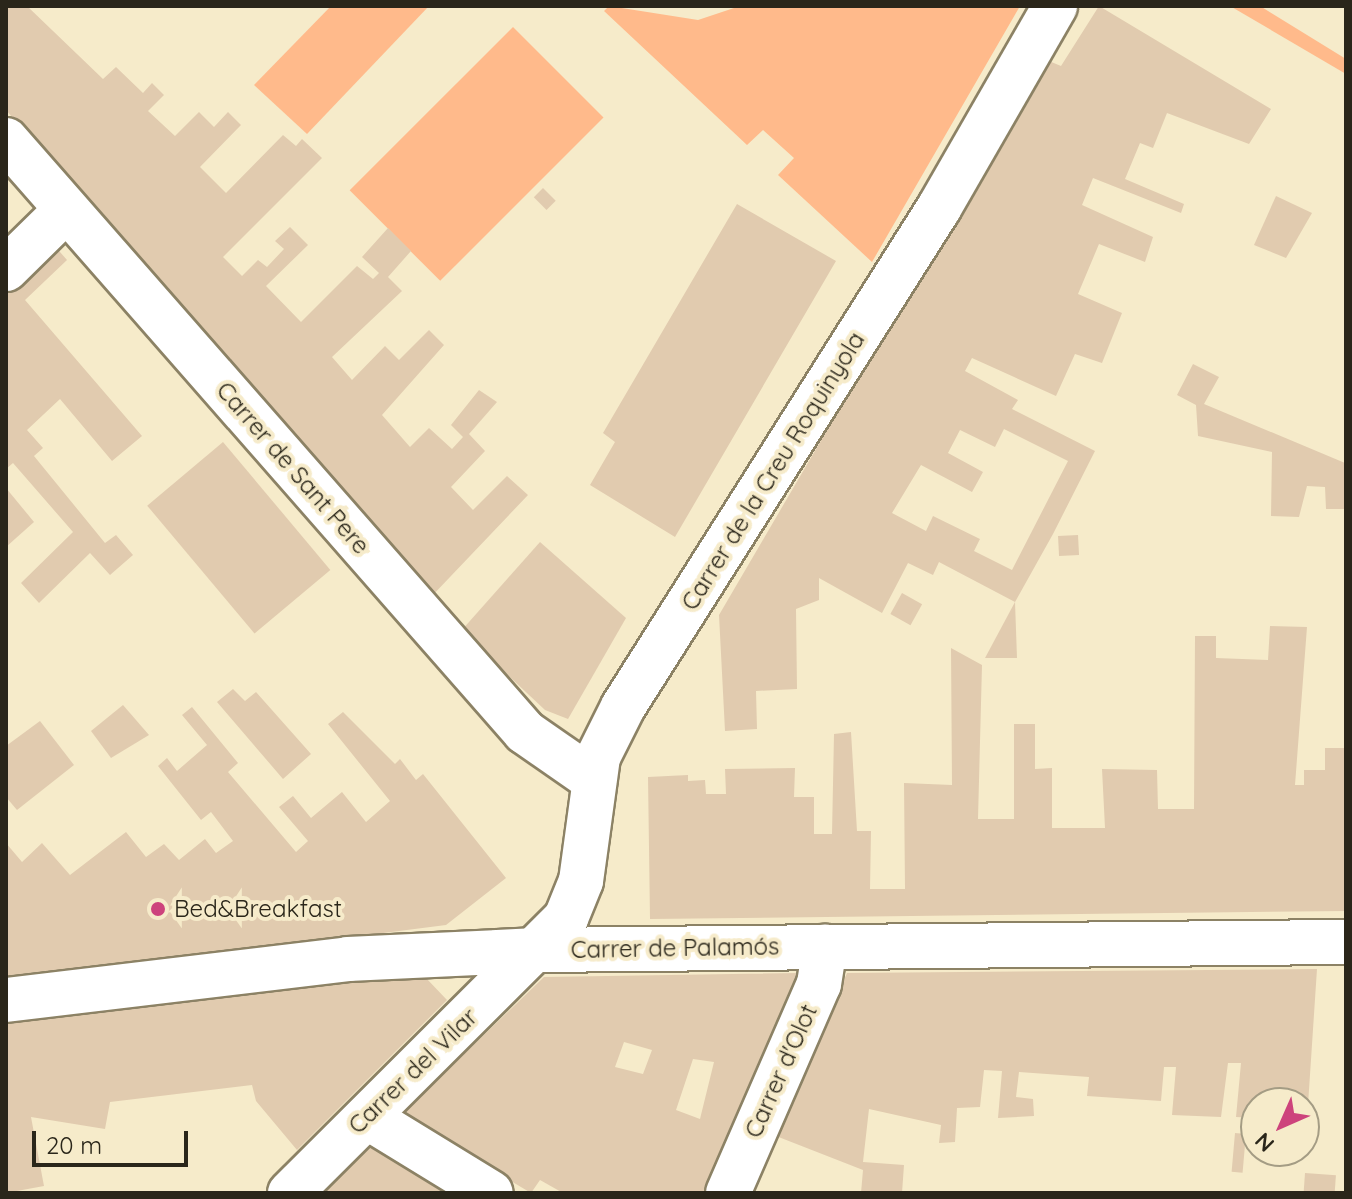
<!DOCTYPE html>
<html>
<head>
<meta charset="utf-8">
<style>
  body { margin:0 }
  #map { position:relative; width:1352px; height:1199px; overflow:hidden; background:#f6ebca; font-family:Quicksand,sans-serif }
  div>[style] { position:absolute }
  .green>* { inset:0; background:#ffba8b; transform-origin:0 0 }
  .building>* { inset:0; background:#e1cbaf; transform-origin:0 0 }
  .roads { filter:drop-shadow(2px 0 #8c8265) drop-shadow(-2px 0 #8c8265) drop-shadow(0 2px #8c8265) drop-shadow(0 -2px #8c8265) }
  .minor>* { height:44px; margin:-22px; padding:0 22px; transform-origin:22px; border-radius:22px; background:#fff }
  .dots>* { width:22px; height:22px; translate:-50% -50%; box-sizing:border-box; border:4px solid #f6ebca; border-radius:50% }
  span { translate:-50% -50%; white-space:nowrap; text-align:center; line-height:1.15; -webkit-text-stroke:8px #f6ebca; paint-order:stroke }
  .street-label { font-size:24px; color:#2a261a }
  .poi-label { font-size:24px; color:#2a261a }
  .left { translate:0 -50%; text-align:left }
  .frame { position:absolute; inset:0; border:8px solid #2a261a; pointer-events:none }
  .north { position:absolute; left:1240px; top:1087px; width:80px; height:80px; box-sizing:border-box; background:#f6ebca; border:2px solid #a49c84; border-radius:50%; rotate:225deg; font-size:22px; font-weight:700; line-height:32px; text-align:center; color:#2a261a }
  .north::after { content:''; display:block; margin:auto; width:28px; height:36px; background:#cd437c; clip-path:polygon(50% 0,100% 100%,50% 72%,0 100%) }
  .scale { position:absolute; left:32px; top:1131px; width:156px; height:36px; box-sizing:border-box; border:4px solid #2a261a; border-top:0; padding-left:10px; font-size:24px; line-height:28px; white-space:nowrap; color:#2a261a; -webkit-text-stroke:6px #f6ebca; paint-order:stroke }
</style>
</head>
<body>
<div id="map">
  <div class="green">
    <div style="clip-path:polygon(331px 6px,429px 6px,307px 134px,254px 85px)"></div>
    <div style="clip-path:polygon(609px 6px,698px 20px,740px 6px,1020px 6px,872px 262px,778px 175px,794px 158px,763px 130px,747px 145px,604px 11px)"></div>
    <div style="clip-path:polygon(1230px 6px,1260px 6px,1346px 59px,1346px 74px)"></div>
    <div style="left:513px;top:27px;width:128px;height:231px;rotate:45deg"></div>
  </div>
  <div class="building">
    <div style="clip-path:polygon(6px 6px,27px 6px,103px 79px,116px 67px,143px 93px,152px 83px,164px 95px,148px 111px,175px 136px,199px 112px,214px 127px,228px 112px,241px 125px,200px 167px,226px 193px,283px 135px,296px 146px,302px 139px,322px 158px,223px 257px,242px 276px,258px 260px,267px 267px,284px 249px,275px 241px,290px 227px,308px 245px,266px 286px,301px 322px,357px 266px,373px 279px,379px 273px,362px 257px,388px 228px,411px 251px,388px 277px,402px 291px,332px 357px,352px 380px,385px 346px,399px 360px,429px 330px,444px 345px,382px 415px,410px 447px,429px 428px,452px 449px,463px 437px,451px 425px,479px 390px,497px 402px,469px 434px,485px 451px,451px 487px,473px 510px,507px 476px,528px 495px,430px 598px,6px 110px)"></div>
    <div style="clip-path:polygon(evenodd,1099px 6px,1271px 109px,1249px 144px,1167px 113px,1153px 148px,1140px 143px,1125px 179px,1184px 204px,1181px 213px,1093px 178px,1082px 205px,1153px 237px,1145px 262px,1099px 244px,1078px 294px,1122px 313px,1102px 363px,1075px 354px,1056px 396px,972px 358px,965px 371px,1018px 400px,1012px 409px,1095px 451px,1053px 534px,1015px 602px,939px 562px,933px 575px,908px 563px,882px 613px,819px 578px,819px 600px,796px 609px,797px 689px,756px 691px,757px 729px,725px 731px,719px 615px,1044px 59px,1061px 66px,1099px 6px,1004px 429px,1068px 461px,1012px 570px,974px 551px,980px 539px,933px 516px,926px 531px,892px 513px,921px 465px,972px 492px,983px 472px,948px 453px,960px 430px,995px 447px,1004px 429px)"></div>
    <div style="left:543px;top:188px;width:18px;height:13px;rotate:45deg"></div>
    <div style="clip-path:polygon(1276px 196px,1312px 213px,1286px 258px,1254px 245px)"></div>
    <div style="clip-path:polygon(737px 204px,836px 261px,675px 537px,590px 485px,615px 442px,603px 433px)"></div>
    <div style="clip-path:polygon(53px 244px,67px 260px,25px 300px,142px 436px,112px 461px,60px 399px,27px 430px,43px 448px,34px 456px,105px 543px,116px 535px,133px 555px,110px 575px,90px 553px,39px 603px,21px 583px,73px 532px,13px 463px,6px 469px,6px 290px)"></div>
    <div style="clip-path:polygon(1193px 364px,1219px 377px,1204px 404px,1345px 463px,1344px 509px,1326px 509px,1325px 487px,1307px 486px,1299px 517px,1271px 516px,1272px 452px,1198px 436px,1196px 405px,1177px 395px)"></div>
    <div style="left:223px;top:442px;width:167px;height:99px;rotate:50deg"></div>
    <div style="clip-path:polygon(6px 488px,34px 522px,6px 547px)"></div>
    <div style="left:1078px;top:535px;width:20px;height:20px;rotate:87deg"></div>
    <div style="clip-path:polygon(540px 542px,626px 618px,568px 719px,545px 710px,461px 631px)"></div>
    <div style="left:902px;top:593px;width:23px;height:24px;rotate:29deg"></div>
    <div style="clip-path:polygon(1015px 602px,1017px 658px,985px 658px)"></div>
    <div style="clip-path:polygon(1270px 626px,1307px 627px,1295px 785px,1304px 785px,1304px 770px,1325px 770px,1325px 748px,1344px 748px,1346px 911px,650px 919px,648px 777px,688px 775px,688px 781px,705px 780px,706px 794px,726px 794px,725px 769px,795px 768px,794px 797px,814px 797px,814px 834px,832px 834px,834px 734px,851px 732px,857px 831px,871px 831px,870px 889px,905px 889px,904px 783px,952px 785px,951px 648px,982px 665px,978px 819px,1014px 819px,1014px 724px,1035px 724px,1035px 769px,1052px 768px,1052px 828px,1105px 828px,1102px 769px,1157px 770px,1158px 809px,1194px 809px,1195px 636px,1216px 636px,1216px 658px,1268px 660px)"></div>
    <div style="clip-path:polygon(233px 689px,245px 701px,256px 692px,311px 754px,283px 779px,217px 702px)"></div>
    <div style="clip-path:polygon(123px 705px,149px 735px,111px 758px,91px 731px)"></div>
    <div style="clip-path:polygon(192px 707px,238px 763px,228px 772px,296px 852px,308px 841px,279px 807px,293px 796px,311px 818px,342px 792px,366px 822px,390px 801px,328px 724px,343px 712px,395px 764px,400px 759px,416px 780px,423px 774px,506px 878px,446px 925px,6px 981px,6px 843px,22px 862px,42px 843px,70px 875px,126px 832px,146px 857px,164px 844px,179px 860px,205px 839px,216px 853px,233px 841px,211px 812px,201px 820px,158px 766px,167px 758px,177px 771px,207px 745px,182px 715px)"></div>
    <div style="clip-path:polygon(40px 721px,74px 765px,17px 810px,6px 797px,6px 746px)"></div>
    <div style="clip-path:polygon(1317px 969px,1307px 1120px,1304px 1103px,1256px 1103px,1256px 1118px,1236px 1117px,1241px 1063px,1228px 1063px,1221px 1117px,1172px 1115px,1176px 1067px,1164px 1067px,1161px 1101px,1087px 1096px,1089px 1077px,1019px 1072px,1016px 1097px,1033px 1099px,1034px 1116px,998px 1118px,1002px 1071px,984px 1070px,980px 1107px,957px 1108px,955px 1142px,939px 1143px,941px 1125px,869px 1109px,863px 1162px,904px 1165px,902px 1193px,861px 1193px,863px 1170px,776px 1136px,847px 973px)"></div>
    <div style="clip-path:polygon(evenodd,799px 973px,703px 1193px,563px 1193px,540px 1180px,531px 1193px,401px 1115px,544px 977px,799px 973px,624px 1042px,652px 1050px,643px 1074px,615px 1067px,624px 1042px,799px 973px,693px 1059px,714px 1062px,700px 1119px,676px 1110px,693px 1059px)"></div>
    <div style="clip-path:polygon(426px 978px,447px 1000px,297px 1150px,256px 1101px,252px 1085px,110px 1102px,105px 1129px,31px 1117px,44px 1186px,6px 1193px,6px 1024px,305px 982px)"></div>
    <div style="left:1235px;top:1133px;width:11px;height:39px;rotate:5deg"></div>
    <div style="clip-path:polygon(375px 1143px,458px 1193px,322px 1193px)"></div>
    <div style="left:1305px;top:1173px;width:31px;height:20px;rotate:4deg"></div>
  </div>
  <div class="roads">
    <div class="minor">
      <div style="left:6px;top:140px;width:787px;rotate:48.76deg"></div>
      <div style="left:525px;top:732px;width:84px;rotate:34.8deg"></div>
      <div style="left:6px;top:269px;width:84px;rotate:-44.5deg"></div>
      <div style="left:6px;top:1000px;width:344px;rotate:-6.8deg"></div>
      <div style="left:348px;top:959px;width:189px;rotate:-2.7deg"></div>
      <div style="left:537px;top:950px;width:809px;rotate:-0.57deg"></div>
      <div style="left:367px;top:1117px;width:145px;rotate:31.5deg"></div>
      <div style="left:290px;top:1193px;width:390px;rotate:-44.9deg"></div>
      <div style="left:566px;top:918px;width:40px;rotate:-68deg"></div>
      <div style="left:581px;top:881px;width:125px;rotate:-82.2deg"></div>
      <div style="left:598px;top:757px;width:56px;rotate:-63.4deg"></div>
      <div style="left:623px;top:707px;width:591px;rotate:-57.66deg"></div>
      <div style="left:939px;top:208px;width:233px;rotate:-60.1deg"></div>
      <div style="left:728px;top:1193px;width:228px;rotate:-66.5deg"></div>
      <div style="left:819px;top:984px;width:38px;rotate:-81deg"></div>
    </div>
  </div>
  <div class="dots">
    <div style="left:158px;top:909px;background:#cd437c"></div>
  </div>
  <div class="street-label">
    <span style="left:293px;top:468px;rotate:49deg">Carrer de Sant Pere</span>
    <span style="left:773px;top:471px;rotate:-58deg">Carrer de la Creu Roquinyola</span>
    <span style="left:675px;top:948px;rotate:-1deg">Carrer de Palamós</span>
    <span style="left:413px;top:1071px;rotate:-44deg">Carrer del Vilar</span>
    <span style="left:781px;top:1071px;rotate:-66deg">Carrer d'Olot</span>
  </div>
  <div class="poi-label">
    <span class="left" style="left:174px;top:909px">Bed&amp;Breakfast</span>
  </div>
  <div class="frame"></div>
  <div class="north">N</div>
  <div class="scale">20 m</div>
</div>
</body>
</html>
